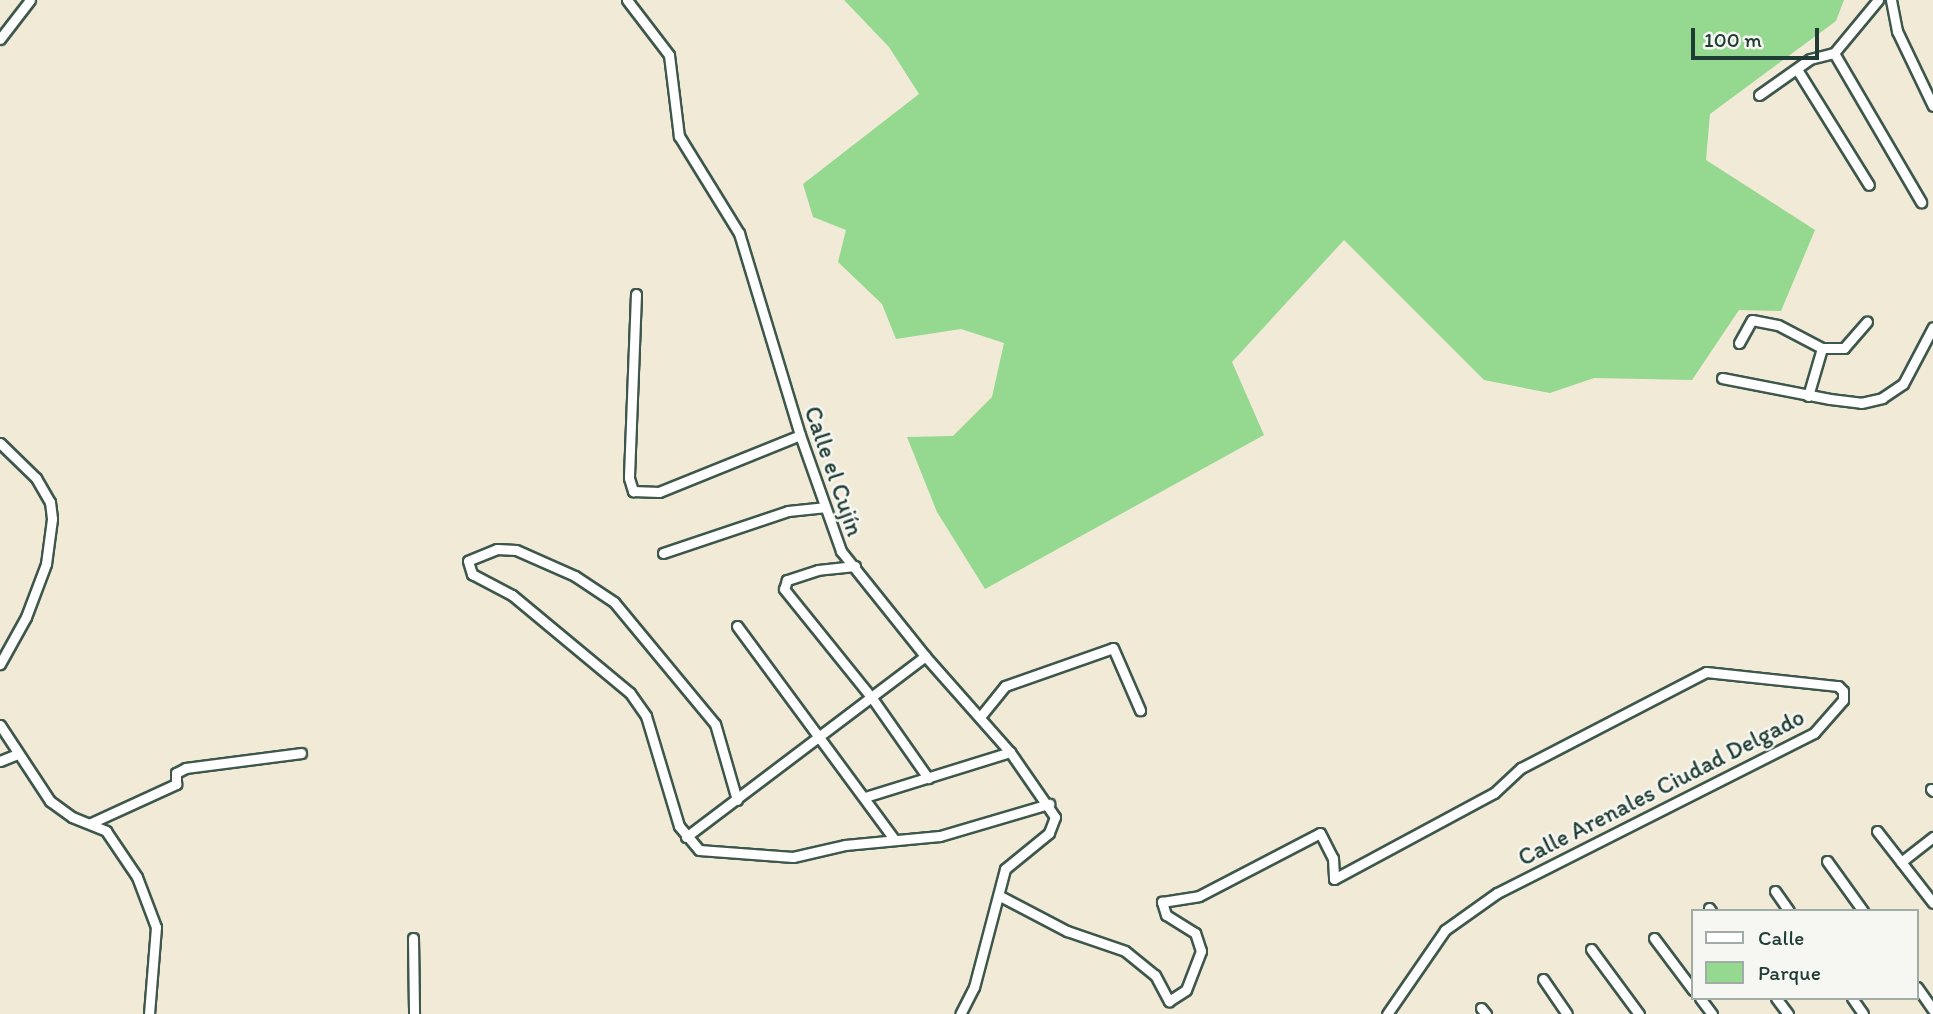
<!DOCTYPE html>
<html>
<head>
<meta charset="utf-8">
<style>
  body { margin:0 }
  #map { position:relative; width:1933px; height:1014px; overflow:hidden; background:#f1ead7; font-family:Itim,sans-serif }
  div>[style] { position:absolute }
  .green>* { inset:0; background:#95d890 }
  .roads { filter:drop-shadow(2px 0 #3e574c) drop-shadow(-2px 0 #3e574c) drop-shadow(0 2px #3e574c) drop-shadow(0 -2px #3e574c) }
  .minor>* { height:9px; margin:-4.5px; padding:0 4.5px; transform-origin:4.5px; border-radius:4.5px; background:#fff }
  span { translate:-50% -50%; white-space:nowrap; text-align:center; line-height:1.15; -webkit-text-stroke:5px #f6f6f2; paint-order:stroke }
  .street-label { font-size:24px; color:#1f3d34 }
  .legend { position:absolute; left:1691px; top:909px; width:228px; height:91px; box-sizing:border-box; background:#f6f6f2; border:2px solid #a0aca6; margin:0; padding:9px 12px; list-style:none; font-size:21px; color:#1f3d34 }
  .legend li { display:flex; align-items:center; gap:14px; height:35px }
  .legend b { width:35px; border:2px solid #a0aca6 }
  .scale { position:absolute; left:1691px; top:28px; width:128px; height:32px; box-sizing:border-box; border:4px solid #1f3d34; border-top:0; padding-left:9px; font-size:21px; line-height:24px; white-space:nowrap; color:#1f3d34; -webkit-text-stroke:5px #f6f6f2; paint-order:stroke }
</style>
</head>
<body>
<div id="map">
  <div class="green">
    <div style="clip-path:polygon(844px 0,1844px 0,1836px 21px,1710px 114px,1706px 160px,1815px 230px,1781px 311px,1739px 310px,1692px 380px,1594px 378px,1550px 393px,1484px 380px,1344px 240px,1232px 362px,1264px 435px,985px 589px,937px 512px,907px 437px,953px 436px,992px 397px,1004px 343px,961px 329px,896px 339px,882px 304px,838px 262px,846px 230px,813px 217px,803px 184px,919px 94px,889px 47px)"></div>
  </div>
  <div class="roads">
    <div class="minor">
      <div style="left:627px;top:0;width:69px;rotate:52.6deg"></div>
      <div style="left:669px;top:55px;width:82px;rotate:83deg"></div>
      <div style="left:679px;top:136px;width:114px;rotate:58.3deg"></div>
      <div style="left:739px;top:233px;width:211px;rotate:73.2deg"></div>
      <div style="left:800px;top:435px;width:123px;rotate:70.5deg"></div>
      <div style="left:841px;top:551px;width:134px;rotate:51.3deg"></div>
      <div style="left:925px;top:656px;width:128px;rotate:48.5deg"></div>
      <div style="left:1010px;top:752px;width:79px;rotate:55.3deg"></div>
      <div style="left:1055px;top:817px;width:17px;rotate:111deg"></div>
      <div style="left:1049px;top:833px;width:57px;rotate:140.7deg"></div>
      <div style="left:1005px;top:869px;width:122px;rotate:104.7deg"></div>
      <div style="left:974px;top:987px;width:30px;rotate:117deg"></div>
      <div style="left:1891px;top:0;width:32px;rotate:79deg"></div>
      <div style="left:1897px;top:31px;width:83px;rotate:64.4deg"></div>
      <div style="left:0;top:39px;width:49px;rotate:-52.4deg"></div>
      <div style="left:1834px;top:53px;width:173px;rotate:59.7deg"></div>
      <div style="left:1798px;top:71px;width:134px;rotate:58.1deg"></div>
      <div style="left:1759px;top:95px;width:62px;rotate:-35.2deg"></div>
      <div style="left:1810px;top:59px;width:25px;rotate:-14deg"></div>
      <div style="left:1834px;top:53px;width:69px;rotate:-50.3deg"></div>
      <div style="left:636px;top:294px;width:184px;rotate:92.2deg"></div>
      <div style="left:629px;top:478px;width:14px;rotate:73deg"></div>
      <div style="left:633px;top:491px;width:26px;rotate:2deg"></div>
      <div style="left:659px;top:492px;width:152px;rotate:-22deg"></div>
      <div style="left:1739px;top:343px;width:26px;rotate:-61deg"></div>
      <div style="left:1752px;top:320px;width:26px;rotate:11deg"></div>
      <div style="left:1778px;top:325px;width:50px;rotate:27.6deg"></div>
      <div style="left:1722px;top:378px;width:110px;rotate:11deg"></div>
      <div style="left:1830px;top:399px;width:31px;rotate:7deg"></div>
      <div style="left:1861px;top:403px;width:22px;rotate:-13deg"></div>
      <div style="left:1882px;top:398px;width:25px;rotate:-34deg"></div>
      <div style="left:1903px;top:384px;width:64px;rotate:-62.2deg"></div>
      <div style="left:1808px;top:396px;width:50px;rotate:-73.7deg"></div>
      <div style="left:1822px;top:348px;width:22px"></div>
      <div style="left:1844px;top:348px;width:35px;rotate:-49deg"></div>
      <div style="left:0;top:443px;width:50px;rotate:44.2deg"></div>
      <div style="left:36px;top:478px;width:28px;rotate:60deg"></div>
      <div style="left:50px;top:502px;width:17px;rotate:83deg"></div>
      <div style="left:52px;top:519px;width:45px;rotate:97.6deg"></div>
      <div style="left:46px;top:564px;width:57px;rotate:110.7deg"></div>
      <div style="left:26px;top:617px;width:54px;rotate:119deg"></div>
      <div style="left:663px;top:553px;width:132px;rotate:-18.6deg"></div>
      <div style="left:788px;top:511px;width:36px;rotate:-6deg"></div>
      <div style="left:855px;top:566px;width:37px;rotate:174deg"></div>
      <div style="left:818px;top:570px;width:33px;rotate:162deg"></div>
      <div style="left:787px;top:580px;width:9px;rotate:108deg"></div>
      <div style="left:784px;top:589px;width:140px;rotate:51.1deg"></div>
      <div style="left:872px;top:698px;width:98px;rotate:55deg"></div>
      <div style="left:737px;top:626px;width:266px;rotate:53.6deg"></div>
      <div style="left:980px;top:717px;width:40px;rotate:-51deg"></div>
      <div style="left:1005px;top:686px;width:114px;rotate:-19.4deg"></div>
      <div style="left:1113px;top:648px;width:68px;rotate:66.5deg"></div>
      <div style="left:0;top:725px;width:91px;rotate:56.7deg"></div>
      <div style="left:50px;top:801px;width:27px;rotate:36deg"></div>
      <div style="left:72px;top:817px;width:37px;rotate:22deg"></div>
      <div style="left:106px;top:831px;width:55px;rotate:56deg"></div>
      <div style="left:137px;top:877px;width:53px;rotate:69.2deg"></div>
      <div style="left:156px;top:927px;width:87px;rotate:94.6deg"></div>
      <div style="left:0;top:761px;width:18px;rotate:-22deg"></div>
      <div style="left:1931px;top:789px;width:3px;rotate:45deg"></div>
      <div style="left:865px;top:797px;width:152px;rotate:-17.2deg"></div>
      <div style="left:737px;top:800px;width:79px;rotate:-106.1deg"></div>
      <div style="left:715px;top:724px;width:158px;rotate:-129.6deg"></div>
      <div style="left:614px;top:602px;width:47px;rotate:-146.3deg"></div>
      <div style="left:575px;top:576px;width:64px;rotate:-156.2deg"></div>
      <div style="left:516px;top:550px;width:19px;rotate:-177deg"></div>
      <div style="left:497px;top:549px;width:31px;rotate:158deg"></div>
      <div style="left:468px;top:561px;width:14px;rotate:73deg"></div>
      <div style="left:472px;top:574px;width:45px;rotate:27.7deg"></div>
      <div style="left:512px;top:595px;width:153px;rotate:39.7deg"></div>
      <div style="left:630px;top:693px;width:28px;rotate:55deg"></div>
      <div style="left:646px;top:716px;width:115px;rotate:73.3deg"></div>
      <div style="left:679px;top:826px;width:31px;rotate:50deg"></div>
      <div style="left:699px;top:850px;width:94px;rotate:4.3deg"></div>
      <div style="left:793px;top:857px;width:53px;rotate:-13deg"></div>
      <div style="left:845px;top:845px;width:95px;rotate:-5.4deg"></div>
      <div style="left:940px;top:836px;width:114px;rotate:-16.4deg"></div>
      <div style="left:91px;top:823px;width:94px;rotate:-24.6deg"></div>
      <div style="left:176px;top:784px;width:11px;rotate:-90deg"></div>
      <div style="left:176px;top:773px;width:11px;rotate:-27deg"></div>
      <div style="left:186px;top:768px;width:116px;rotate:-7.4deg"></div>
      <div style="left:1877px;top:831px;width:91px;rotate:52.1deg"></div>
      <div style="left:686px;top:837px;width:300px;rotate:-37.1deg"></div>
      <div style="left:1827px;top:861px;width:62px;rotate:54.2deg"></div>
      <div style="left:1901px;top:862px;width:41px;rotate:-38deg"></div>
      <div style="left:1775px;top:891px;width:24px;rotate:55deg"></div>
      <div style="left:1000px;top:896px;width:76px;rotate:27.6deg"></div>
      <div style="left:1067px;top:931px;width:61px;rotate:19deg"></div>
      <div style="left:1125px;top:951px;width:38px;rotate:39deg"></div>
      <div style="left:1155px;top:975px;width:30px;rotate:62deg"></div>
      <div style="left:1169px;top:1001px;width:20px;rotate:-33deg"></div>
      <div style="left:1186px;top:990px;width:42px;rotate:-69deg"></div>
      <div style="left:1201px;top:951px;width:19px;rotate:-108deg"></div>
      <div style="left:1195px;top:933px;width:34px;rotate:-148deg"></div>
      <div style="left:1166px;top:915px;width:14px;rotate:-107deg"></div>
      <div style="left:1162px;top:902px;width:37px;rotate:-9deg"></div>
      <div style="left:1199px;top:896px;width:136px;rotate:-27.5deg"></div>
      <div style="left:1320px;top:833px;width:28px;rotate:63deg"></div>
      <div style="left:1333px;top:858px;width:21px;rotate:87deg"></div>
      <div style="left:1334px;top:879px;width:182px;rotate:-28.3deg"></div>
      <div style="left:1494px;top:793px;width:37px;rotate:-43deg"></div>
      <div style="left:1521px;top:768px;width:208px;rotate:-27.4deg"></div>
      <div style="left:1706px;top:672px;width:133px;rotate:6.1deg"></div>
      <div style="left:1838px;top:686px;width:7px;rotate:45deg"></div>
      <div style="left:1843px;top:691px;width:9px;rotate:90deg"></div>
      <div style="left:1843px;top:700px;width:44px;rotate:131.3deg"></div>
      <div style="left:1814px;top:733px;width:355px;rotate:153.2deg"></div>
      <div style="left:1497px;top:893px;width:64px;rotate:144.6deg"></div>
      <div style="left:1445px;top:930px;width:102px;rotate:124.6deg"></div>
      <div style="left:1709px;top:908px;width:4px;rotate:56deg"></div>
      <div style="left:413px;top:938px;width:76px;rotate:89.2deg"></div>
      <div style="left:1654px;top:938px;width:65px;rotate:53.1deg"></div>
      <div style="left:1591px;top:949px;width:81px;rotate:53.6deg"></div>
      <div style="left:1543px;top:979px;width:42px;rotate:55.6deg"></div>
      <div style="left:1917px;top:987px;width:28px;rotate:55deg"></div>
      <div style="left:1700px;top:998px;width:20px;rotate:53deg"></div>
      <div style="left:1776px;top:998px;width:20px;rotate:53deg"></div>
      <div style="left:1852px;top:998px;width:19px;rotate:55deg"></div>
      <div style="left:1481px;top:1008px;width:8px;rotate:50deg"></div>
    </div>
  </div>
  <div class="street-label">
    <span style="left:834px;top:471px;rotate:71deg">Calle el Cujín</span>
    <span style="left:1661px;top:787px;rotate:-27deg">Calle Arenales Ciudad Delgado</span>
  </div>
  <ul class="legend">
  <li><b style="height:9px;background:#fff"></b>Calle</li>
  <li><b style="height:19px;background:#95d890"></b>Parque</li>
  </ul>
  <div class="scale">100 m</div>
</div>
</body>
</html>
